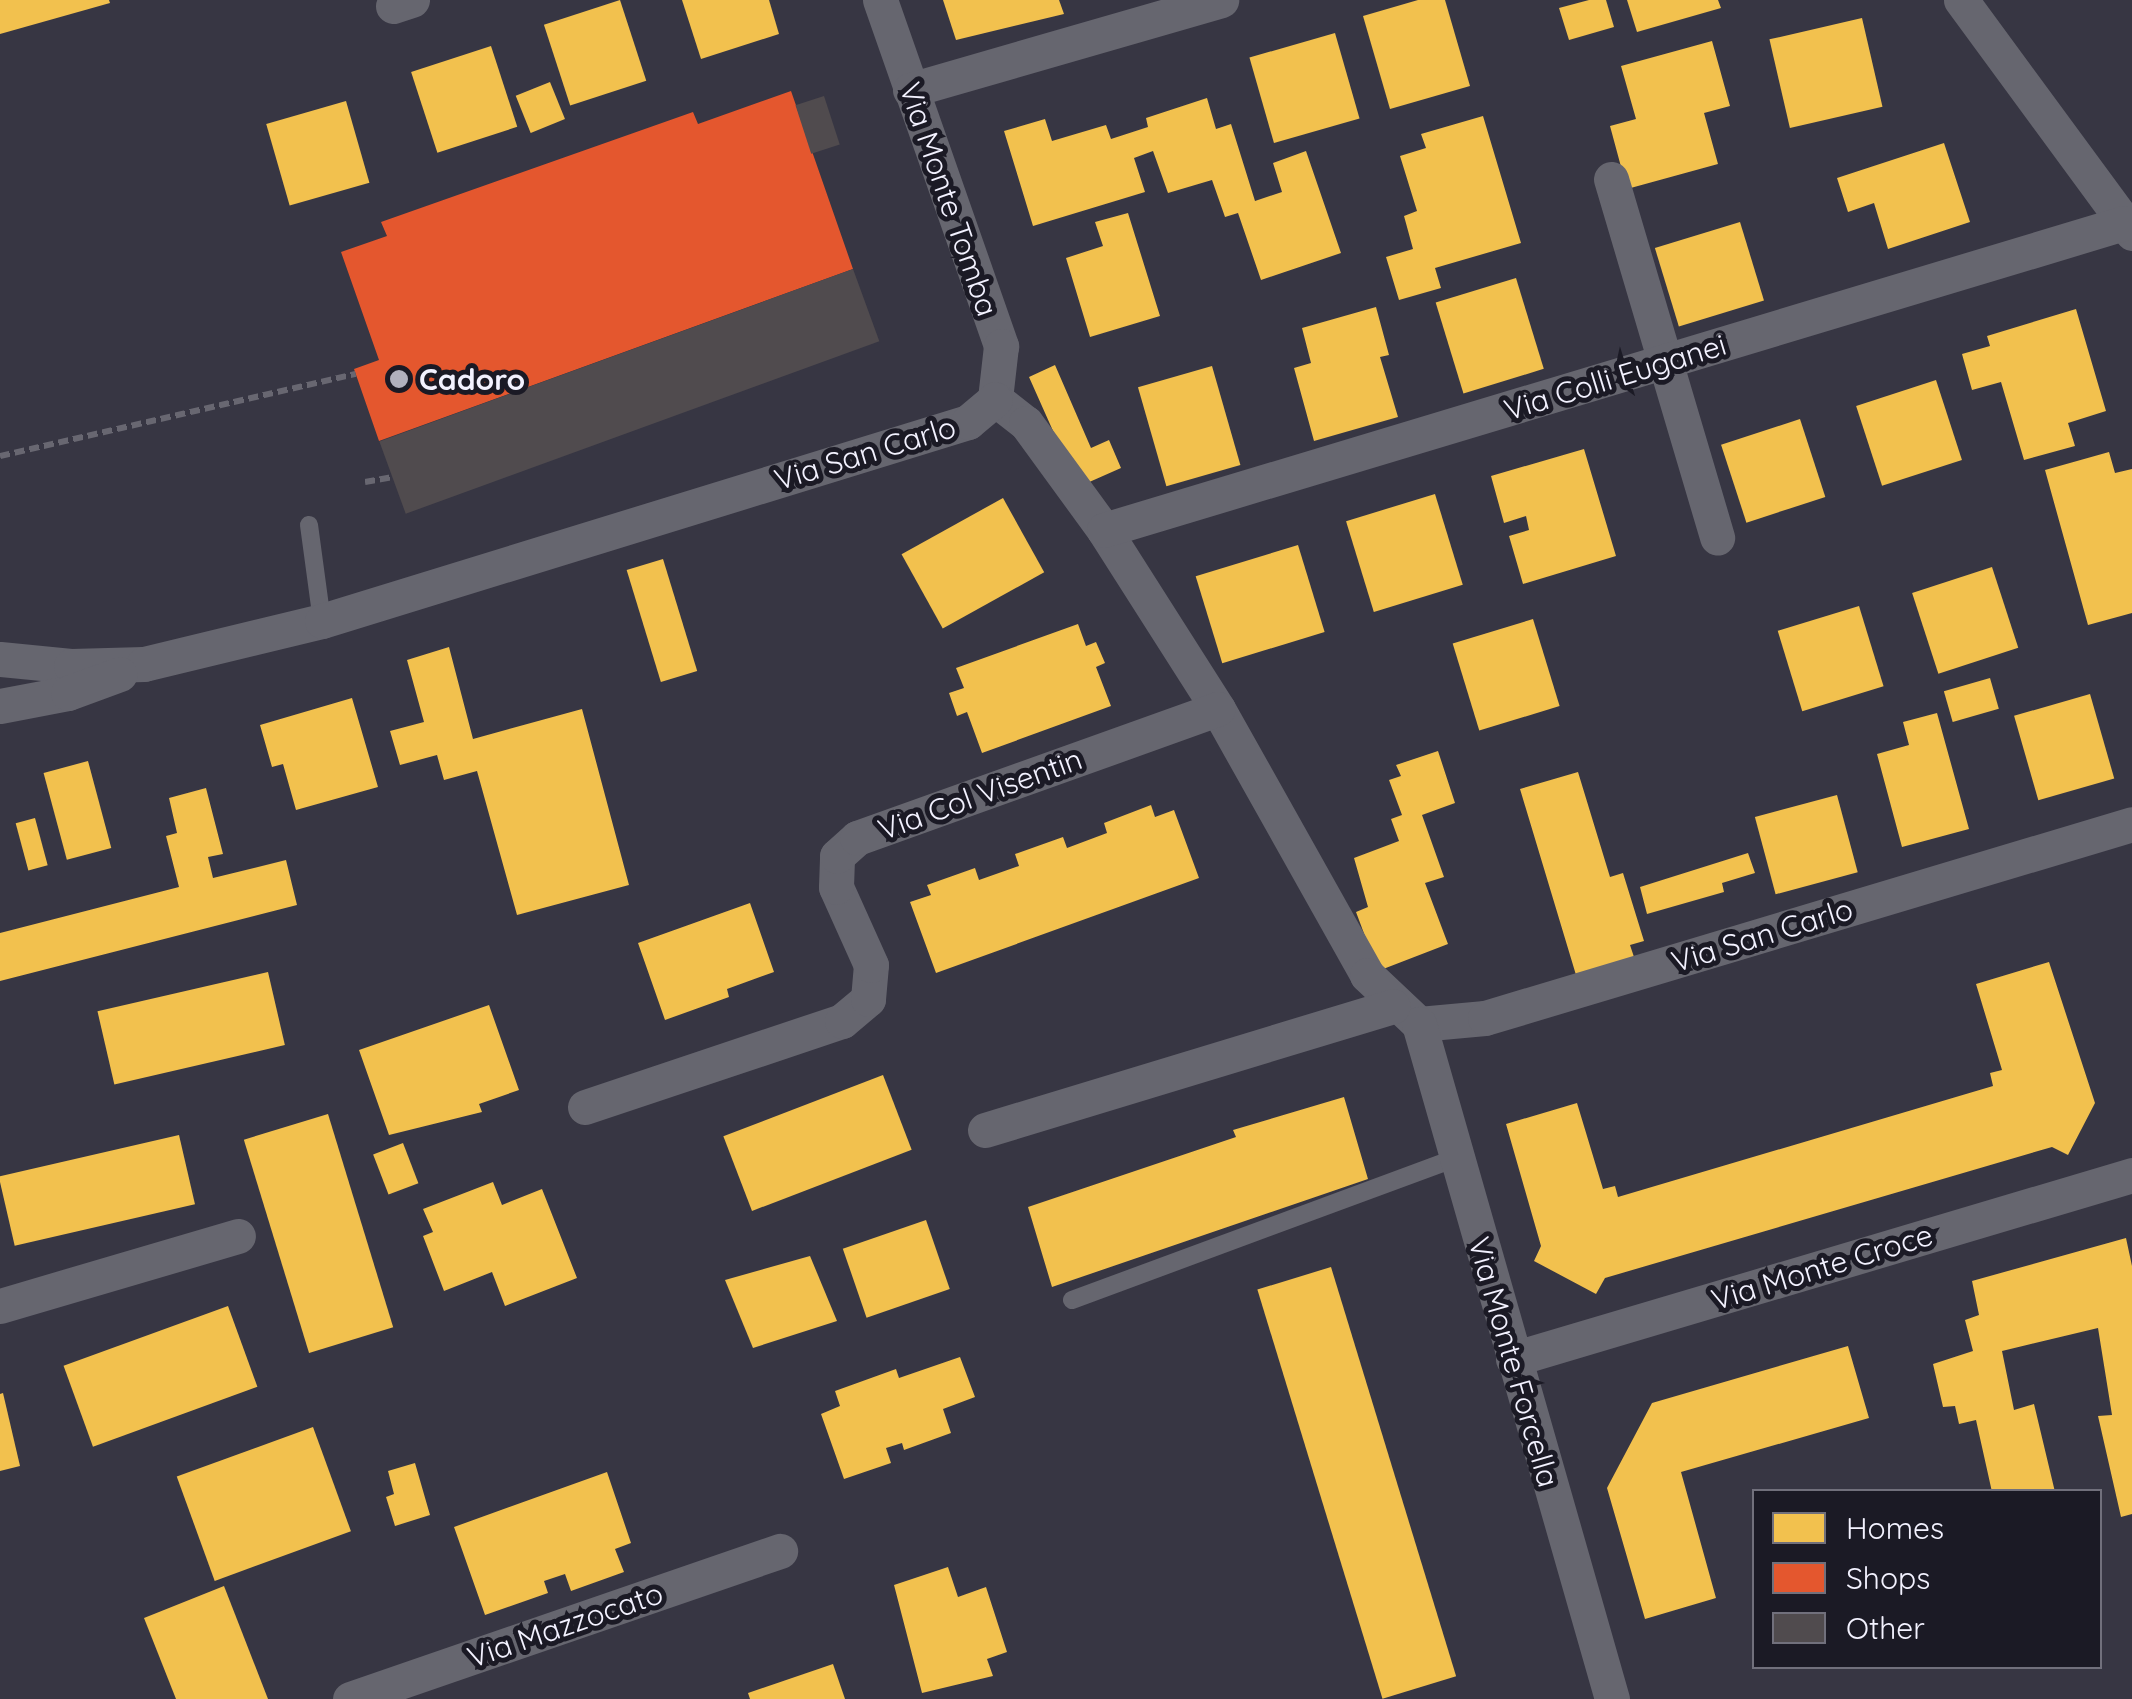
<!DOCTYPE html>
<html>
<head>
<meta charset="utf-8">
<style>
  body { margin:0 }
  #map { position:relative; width:2132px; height:1699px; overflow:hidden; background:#373643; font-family:Quicksand,sans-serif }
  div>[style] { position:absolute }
  .homes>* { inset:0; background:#f2c14e; transform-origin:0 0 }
  .shops>* { inset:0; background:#e4572e }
  .building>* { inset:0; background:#504b4e; transform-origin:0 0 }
  .path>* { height:6px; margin-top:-3px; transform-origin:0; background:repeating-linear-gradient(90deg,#686771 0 10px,transparent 0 15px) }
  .service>* { height:18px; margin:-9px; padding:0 9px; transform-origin:9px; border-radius:9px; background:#66666f }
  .minor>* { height:35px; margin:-17.5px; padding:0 17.5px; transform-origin:17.5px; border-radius:17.5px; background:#66666f }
  .dots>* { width:28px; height:28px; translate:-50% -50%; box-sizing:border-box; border:5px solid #1b1a25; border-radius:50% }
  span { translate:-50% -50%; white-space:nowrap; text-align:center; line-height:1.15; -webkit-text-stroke:10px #1b1a25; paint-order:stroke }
  .street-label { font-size:30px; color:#f3f2ff }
  .poi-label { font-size:30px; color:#f3f2ff; font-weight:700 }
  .left { translate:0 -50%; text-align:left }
  .legend { position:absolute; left:1752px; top:1489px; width:350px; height:180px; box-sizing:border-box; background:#1b1a25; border:2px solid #71707c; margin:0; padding:12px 18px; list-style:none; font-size:30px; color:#f3f2ff }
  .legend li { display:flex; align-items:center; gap:20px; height:50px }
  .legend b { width:50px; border:2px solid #71707c }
</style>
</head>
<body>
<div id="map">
  <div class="homes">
    <div style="clip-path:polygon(0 0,109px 0,110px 3px,0 34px)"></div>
    <div style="left:620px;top:0;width:85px;height:80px;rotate:72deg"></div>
    <div style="clip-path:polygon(682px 0,769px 0,779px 34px,701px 59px)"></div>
    <div style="clip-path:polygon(943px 0,1059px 0,1064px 14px,956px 40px)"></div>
    <div style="clip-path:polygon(1418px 0,1445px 0,1470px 86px,1390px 109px,1363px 16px)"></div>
    <div style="clip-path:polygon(1589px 0,1606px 0,1614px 27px,1569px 40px,1559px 8px)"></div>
    <div style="clip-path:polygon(1627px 0,1718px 0,1721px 8px,1637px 32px)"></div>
    <div style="left:1862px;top:18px;width:91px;height:95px;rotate:77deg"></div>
    <div style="left:1335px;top:33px;width:89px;height:89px;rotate:74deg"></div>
    <div style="clip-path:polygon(1712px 41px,1730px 106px,1704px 113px,1718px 164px,1627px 189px,1610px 126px,1636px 119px,1621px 66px)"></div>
    <div style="left:491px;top:46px;width:85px;height:84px;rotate:72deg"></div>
    <div style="left:550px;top:82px;width:40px;height:37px;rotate:68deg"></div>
    <div style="clip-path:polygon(1207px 98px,1216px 129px,1231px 124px,1255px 201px,1282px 192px,1273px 163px,1306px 151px,1341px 253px,1261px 280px,1238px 213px,1225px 217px,1212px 180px,1168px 193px,1153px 151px,1134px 158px,1145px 192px,1033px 226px,1004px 131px,1045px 119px,1052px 141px,1106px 125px,1111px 139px,1148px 127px,1146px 118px)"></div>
    <div style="left:346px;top:101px;width:85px;height:83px;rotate:74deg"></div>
    <div style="clip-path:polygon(1483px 116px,1521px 243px,1435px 268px,1441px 288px,1399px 300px,1386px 257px,1413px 249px,1404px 216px,1417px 211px,1400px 156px,1426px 148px,1421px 134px)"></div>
    <div style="clip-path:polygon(1944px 143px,1970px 222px,1888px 249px,1874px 203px,1848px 212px,1837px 178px)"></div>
    <div style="clip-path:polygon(1128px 213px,1160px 316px,1090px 337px,1066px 258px,1103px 246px,1095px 222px)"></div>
    <div style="left:1740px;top:222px;width:82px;height:89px;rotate:73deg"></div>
    <div style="left:1516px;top:278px;width:95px;height:84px;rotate:73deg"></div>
    <div style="clip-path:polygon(1376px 307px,1389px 355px,1380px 357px,1398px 417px,1314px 441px,1294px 368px,1311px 363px,1302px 328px)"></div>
    <div style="clip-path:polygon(2076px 309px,2106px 411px,2068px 423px,2075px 446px,2024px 460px,2001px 382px,1972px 390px,1962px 354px,1990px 346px,1987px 336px)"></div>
    <div style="clip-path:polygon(1055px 365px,1091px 448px,1109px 440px,1121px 468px,1078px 487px,1029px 377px)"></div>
    <div style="left:1212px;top:366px;width:103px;height:77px;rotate:74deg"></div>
    <div style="left:1936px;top:380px;width:84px;height:84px;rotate:72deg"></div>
    <div style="left:1800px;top:419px;width:82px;height:83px;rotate:72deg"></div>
    <div style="clip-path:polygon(1584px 449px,1616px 556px,1523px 584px,1509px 536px,1529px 530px,1526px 516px,1504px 523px,1491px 476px)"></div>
    <div style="clip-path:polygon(2109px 452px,2115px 473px,2132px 469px,2132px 613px,2088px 625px,2045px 470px)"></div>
    <div style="left:1435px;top:494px;width:95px;height:93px;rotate:73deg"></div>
    <div style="left:1003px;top:498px;width:85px;height:116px;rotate:61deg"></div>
    <div style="left:1298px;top:545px;width:91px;height:107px;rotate:73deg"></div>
    <div style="left:663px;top:559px;width:117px;height:38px;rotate:73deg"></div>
    <div style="left:1992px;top:567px;width:85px;height:84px;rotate:72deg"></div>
    <div style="left:1859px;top:606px;width:84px;height:85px;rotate:73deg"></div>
    <div style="left:1533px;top:619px;width:91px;height:84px;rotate:73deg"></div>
    <div style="clip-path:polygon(1078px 624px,1086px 646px,1096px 642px,1105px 663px,1096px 667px,1111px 706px,982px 753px,967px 712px,957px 716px,949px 693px,964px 688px,956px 668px)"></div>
    <div style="clip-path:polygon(449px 647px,473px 739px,582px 709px,629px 885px,517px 915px,477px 771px,444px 780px,437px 755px,400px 765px,390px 731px,424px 722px,407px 660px)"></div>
    <div style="left:1990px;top:678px;width:32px;height:48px;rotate:74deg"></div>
    <div style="left:2090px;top:694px;width:88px;height:79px;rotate:74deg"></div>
    <div style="clip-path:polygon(352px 698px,378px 787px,296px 810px,283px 764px,272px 767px,260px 725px)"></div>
    <div style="clip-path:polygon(1937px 713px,1969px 829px,1902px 847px,1877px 754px,1909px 745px,1903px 722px)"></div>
    <div style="clip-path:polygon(1438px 751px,1455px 803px,1422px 815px,1444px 877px,1425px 883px,1448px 944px,1378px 971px,1356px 912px,1368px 907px,1354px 858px,1399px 841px,1391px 819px,1402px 815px,1389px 780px,1401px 776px,1396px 765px)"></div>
    <div style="left:88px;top:761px;width:90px;height:46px;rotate:75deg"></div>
    <div style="clip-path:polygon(1578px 772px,1610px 877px,1623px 873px,1644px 941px,1630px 945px,1634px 957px,1576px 975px,1520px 789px)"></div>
    <div style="clip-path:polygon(206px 788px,223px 854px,208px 857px,213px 878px,286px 860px,297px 905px,0 981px,0 933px,179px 887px,166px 836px,177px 833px,169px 798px)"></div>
    <div style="left:1837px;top:795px;width:80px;height:85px;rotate:75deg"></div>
    <div style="clip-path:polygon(1151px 805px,1155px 817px,1174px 810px,1199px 878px,936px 973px,910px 902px,931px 895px,927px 885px,975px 868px,979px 880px,1019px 866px,1015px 854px,1063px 837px,1067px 848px,1107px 833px,1104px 823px)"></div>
    <div style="left:35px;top:818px;width:49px;height:20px;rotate:75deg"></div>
    <div style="clip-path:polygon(1748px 853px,1755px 873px,1722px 883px,1724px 892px,1647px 914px,1640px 887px)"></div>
    <div style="clip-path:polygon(750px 903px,774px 972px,727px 989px,729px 997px,665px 1020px,638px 943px)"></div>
    <div style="clip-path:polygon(2049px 962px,2095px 1103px,2068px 1155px,2052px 1147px,1605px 1278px,1596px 1294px,1534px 1261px,1541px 1246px,1506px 1124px,1577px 1103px,1603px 1189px,1615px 1186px,1618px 1197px,1993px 1086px,1990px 1073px,2002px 1070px,1976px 984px)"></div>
    <div style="left:268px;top:972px;width:75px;height:175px;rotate:77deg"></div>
    <div style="clip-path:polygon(489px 1005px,519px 1090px,479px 1104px,482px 1112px,389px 1135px,359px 1050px)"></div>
    <div style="left:883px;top:1075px;width:80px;height:171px;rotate:69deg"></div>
    <div style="clip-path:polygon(1344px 1097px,1368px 1179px,1052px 1287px,1028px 1207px,1236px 1137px,1233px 1130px)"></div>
    <div style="left:328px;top:1114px;width:223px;height:88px;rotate:73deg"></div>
    <div style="left:179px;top:1135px;width:71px;height:185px;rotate:77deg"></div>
    <div style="left:403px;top:1143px;width:43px;height:32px;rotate:69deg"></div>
    <div style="clip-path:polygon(493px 1182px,502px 1205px,542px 1189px,577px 1278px,505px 1306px,492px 1272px,444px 1291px,423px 1236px,433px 1232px,423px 1209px)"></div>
    <div style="left:926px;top:1220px;width:73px;height:88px;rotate:71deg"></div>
    <div style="clip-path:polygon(2126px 1238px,2132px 1266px,2132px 1514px,2121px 1517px,2098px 1416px,2112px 1415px,2098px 1328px,2002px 1351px,2014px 1410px,2034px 1404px,2055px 1492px,1992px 1492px,1976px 1420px,1959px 1424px,1955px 1406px,1943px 1407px,1933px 1364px,1973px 1351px,1965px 1320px,1979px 1315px,1972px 1281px)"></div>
    <div style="clip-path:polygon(810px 1256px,837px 1321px,753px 1348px,725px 1280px)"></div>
    <div style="left:1331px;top:1267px;width:428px;height:77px;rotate:73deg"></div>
    <div style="left:228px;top:1306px;width:86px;height:175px;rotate:70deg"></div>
    <div style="clip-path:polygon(1848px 1346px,1869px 1418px,1681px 1472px,1716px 1598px,1645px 1619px,1607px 1488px,1652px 1403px)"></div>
    <div style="clip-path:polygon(960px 1357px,975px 1397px,943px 1409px,951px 1433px,904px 1450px,902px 1443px,886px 1448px,891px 1463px,844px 1479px,821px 1414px,840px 1406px,835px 1391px,896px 1369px,899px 1378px)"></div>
    <div style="clip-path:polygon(3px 1393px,20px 1466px,0 1471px,0 1394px)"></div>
    <div style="left:313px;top:1427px;width:111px;height:145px;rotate:70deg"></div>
    <div style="clip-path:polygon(415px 1463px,430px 1515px,395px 1526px,386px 1497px,394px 1494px,388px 1471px)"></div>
    <div style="clip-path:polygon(607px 1472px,631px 1543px,615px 1549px,624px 1572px,571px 1591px,565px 1574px,544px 1581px,548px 1593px,485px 1615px,454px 1527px)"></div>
    <div style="clip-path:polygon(948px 1567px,958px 1597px,986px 1587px,1007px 1652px,987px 1659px,993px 1676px,922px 1693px,894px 1585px)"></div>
    <div style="clip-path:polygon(224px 1586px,268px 1699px,176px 1699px,144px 1618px)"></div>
    <div style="clip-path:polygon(833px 1664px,845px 1699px,750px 1699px,748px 1693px)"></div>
  </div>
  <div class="shops">
    <div style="clip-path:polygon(791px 91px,853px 269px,379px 441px,354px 369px,379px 360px,341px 252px,387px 236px,381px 222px,693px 112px,698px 124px)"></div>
  </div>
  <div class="building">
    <div style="left:824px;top:96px;width:51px;height:30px;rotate:72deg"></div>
    <div style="left:853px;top:269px;width:77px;height:504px;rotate:70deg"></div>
  </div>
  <div class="path">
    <div style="left:0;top:456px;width:365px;rotate:-13deg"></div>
    <div style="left:365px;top:482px;width:27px;rotate:-10deg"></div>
  </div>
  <div class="service">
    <div style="left:309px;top:525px;width:97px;rotate:82.3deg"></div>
    <div style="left:1072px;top:1300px;width:408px;rotate:-20.3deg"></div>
  </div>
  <div class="minor">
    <div style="left:880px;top:0;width:367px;rotate:70.7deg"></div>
    <div style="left:1001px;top:346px;width:53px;rotate:96.5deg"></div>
    <div style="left:1961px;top:0;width:289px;rotate:53.7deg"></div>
    <div style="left:393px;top:6px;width:20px;rotate:-18deg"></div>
    <div style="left:910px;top:90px;width:324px;rotate:-16.1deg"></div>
    <div style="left:1611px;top:179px;width:374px;rotate:73.5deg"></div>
    <div style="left:995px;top:399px;width:39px;rotate:38deg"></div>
    <div style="left:1026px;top:423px;width:132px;rotate:53.9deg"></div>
    <div style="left:1104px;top:530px;width:212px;rotate:57.5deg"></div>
    <div style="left:1218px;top:709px;width:305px;rotate:60.7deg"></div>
    <div style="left:1367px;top:975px;width:71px;rotate:43.3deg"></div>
    <div style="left:1419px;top:1024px;width:66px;rotate:-5.2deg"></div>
    <div style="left:1485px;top:1018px;width:675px;rotate:-16.69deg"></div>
    <div style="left:1104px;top:530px;width:1065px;rotate:-16.75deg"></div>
    <div style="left:0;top:659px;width:71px;rotate:5.6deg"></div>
    <div style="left:71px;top:666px;width:73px;rotate:-1.6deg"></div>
    <div style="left:144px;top:664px;width:183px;rotate:-13.6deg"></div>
    <div style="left:322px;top:621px;width:676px;rotate:-17.12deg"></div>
    <div style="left:968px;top:422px;width:35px;rotate:-40deg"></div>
    <div style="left:0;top:706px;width:69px;rotate:-10.8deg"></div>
    <div style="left:68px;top:693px;width:55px;rotate:-20.1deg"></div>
    <div style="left:1419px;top:1024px;width:702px;rotate:74.04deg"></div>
    <div style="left:585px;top:1107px;width:271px;rotate:-18.5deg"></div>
    <div style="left:842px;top:1021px;width:34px;rotate:-40deg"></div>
    <div style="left:868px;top:999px;width:34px;rotate:-85deg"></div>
    <div style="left:871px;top:965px;width:85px;rotate:-114.2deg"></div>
    <div style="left:836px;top:887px;width:31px;rotate:-88deg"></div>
    <div style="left:837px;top:856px;width:27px;rotate:-42deg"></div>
    <div style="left:857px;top:838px;width:383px;rotate:-19.7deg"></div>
    <div style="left:985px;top:1130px;width:426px;rotate:-16.9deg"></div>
    <div style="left:0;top:1306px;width:248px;rotate:-16.4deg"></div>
    <div style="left:1513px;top:1359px;width:646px;rotate:-16.55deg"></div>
    <div style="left:350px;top:1699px;width:455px;rotate:-19deg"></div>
  </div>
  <div class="dots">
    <div style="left:399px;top:379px;background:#b1b0bd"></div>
  </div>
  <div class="street-label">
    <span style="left:949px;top:199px;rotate:71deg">Via Monte Tomba</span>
    <span style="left:1615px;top:377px;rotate:-17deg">Via Colli Euganei</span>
    <span style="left:865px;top:453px;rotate:-17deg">Via San Carlo</span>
    <span style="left:980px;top:794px;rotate:-20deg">Via Col Visentin</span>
    <span style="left:1762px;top:935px;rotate:-17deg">Via San Carlo</span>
    <span style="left:1822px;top:1267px;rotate:-17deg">Via Monte Croce</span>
    <span style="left:1514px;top:1362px;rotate:74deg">Via Monte Forcella</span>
    <span style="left:565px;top:1625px;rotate:-19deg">Via Mazzocato</span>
  </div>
  <div class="poi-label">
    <span class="left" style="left:419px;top:379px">Cadoro</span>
  </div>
  <ul class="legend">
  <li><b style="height:28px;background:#f2c14e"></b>Homes</li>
  <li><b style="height:28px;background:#e4572e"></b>Shops</li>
  <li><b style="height:28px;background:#504b4e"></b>Other</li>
  </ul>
</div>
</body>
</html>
